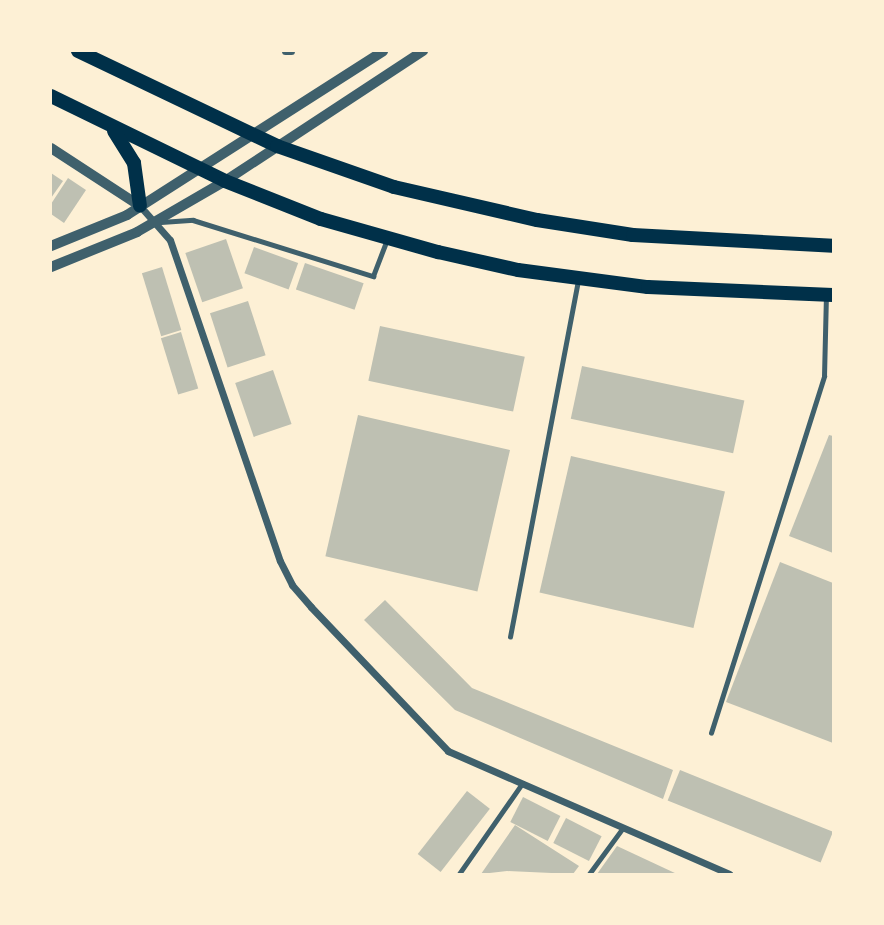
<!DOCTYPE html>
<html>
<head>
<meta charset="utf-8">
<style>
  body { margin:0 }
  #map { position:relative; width:884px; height:925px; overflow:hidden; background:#fdf0d5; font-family:"Public Sans",sans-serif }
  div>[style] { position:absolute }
  .building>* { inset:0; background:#bec0b2; transform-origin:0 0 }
  .service>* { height:4.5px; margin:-2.25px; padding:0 2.25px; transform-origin:2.25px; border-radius:2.25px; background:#3f606c }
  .minor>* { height:7px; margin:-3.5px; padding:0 3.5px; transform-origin:3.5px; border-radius:3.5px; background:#3f606c }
  .tertiary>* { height:10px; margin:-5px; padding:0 5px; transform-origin:5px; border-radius:5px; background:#3f606c }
  .primary>* { height:14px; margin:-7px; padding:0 7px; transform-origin:7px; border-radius:7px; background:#003049 }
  span { translate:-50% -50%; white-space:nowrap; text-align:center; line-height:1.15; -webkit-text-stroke:6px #fdf0d5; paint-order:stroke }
  .frame { position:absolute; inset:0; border:52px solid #fdf0d5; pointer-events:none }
</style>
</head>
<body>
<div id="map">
  <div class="building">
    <div style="clip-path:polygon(51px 173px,63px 181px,51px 198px)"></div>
    <div style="clip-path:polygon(68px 178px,86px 190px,64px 223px,51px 214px,51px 204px)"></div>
    <div style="left:226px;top:239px;width:52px;height:43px;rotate:71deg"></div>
    <div style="left:254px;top:247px;width:47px;height:28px;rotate:20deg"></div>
    <div style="left:305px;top:263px;width:62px;height:28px;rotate:19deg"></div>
    <div style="left:162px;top:267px;width:66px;height:21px;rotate:73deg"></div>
    <div style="left:248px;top:301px;width:57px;height:40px;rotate:72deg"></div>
    <div style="left:380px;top:326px;width:148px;height:56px;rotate:12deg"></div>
    <div style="left:181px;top:332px;width:59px;height:21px;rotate:73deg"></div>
    <div style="left:582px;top:366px;width:166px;height:54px;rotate:12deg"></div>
    <div style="left:273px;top:370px;width:57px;height:40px;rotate:71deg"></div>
    <div style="left:358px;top:415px;width:156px;height:145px;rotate:13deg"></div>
    <div style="clip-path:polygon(829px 435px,833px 436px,833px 553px,789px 536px)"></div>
    <div style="left:571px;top:456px;width:158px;height:140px;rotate:13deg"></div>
    <div style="clip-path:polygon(780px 562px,833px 583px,833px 743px,726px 702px)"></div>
    <div style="clip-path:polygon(385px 600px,472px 688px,673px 770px,663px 799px,455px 710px,364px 620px)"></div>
    <div style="left:680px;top:770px;width:165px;height:33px;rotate:22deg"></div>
    <div style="left:467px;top:791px;width:29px;height:80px;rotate:38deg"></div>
    <div style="left:523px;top:797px;width:42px;height:28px;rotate:27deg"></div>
    <div style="left:566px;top:818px;width:40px;height:28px;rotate:27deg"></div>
    <div style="clip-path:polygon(515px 825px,579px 866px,573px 874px,507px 871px,481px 874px)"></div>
    <div style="clip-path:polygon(617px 846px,677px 874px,597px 874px)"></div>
  </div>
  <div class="service">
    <div style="left:161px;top:222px;width:32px;rotate:-4deg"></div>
    <div style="left:193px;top:220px;width:189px;rotate:17.3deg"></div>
    <div style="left:373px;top:276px;width:36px;rotate:-69deg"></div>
    <div style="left:510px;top:637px;width:363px;rotate:-79.2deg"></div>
    <div style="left:711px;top:733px;width:374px;rotate:-72.4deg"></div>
    <div style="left:824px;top:376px;width:80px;rotate:-88.6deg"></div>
    <div style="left:459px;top:874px;width:108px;rotate:-55.1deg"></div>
    <div style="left:589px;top:874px;width:56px;rotate:-53.7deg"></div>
  </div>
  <div class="minor">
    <div style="left:285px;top:51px;width:6px"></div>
    <div style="left:140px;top:206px;width:45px;rotate:48.6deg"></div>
    <div style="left:170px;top:240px;width:339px;rotate:71.1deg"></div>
    <div style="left:280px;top:561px;width:27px;rotate:63deg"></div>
    <div style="left:292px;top:585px;width:29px;rotate:49deg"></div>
    <div style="left:311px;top:607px;width:199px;rotate:46.4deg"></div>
    <div style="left:448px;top:751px;width:307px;rotate:23.6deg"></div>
  </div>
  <div class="tertiary">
    <div style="left:51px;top:148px;width:106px;rotate:33.1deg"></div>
    <div style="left:51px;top:246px;width:82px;rotate:-22.2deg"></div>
    <div style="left:127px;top:215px;width:304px;rotate:-32.6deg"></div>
    <div style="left:51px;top:267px;width:93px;rotate:-22.1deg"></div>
    <div style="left:137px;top:232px;width:102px;rotate:-30.1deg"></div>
    <div style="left:225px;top:181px;width:237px;rotate:-33.3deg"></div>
  </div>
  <div class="primary">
    <div style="left:78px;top:51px;width:221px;rotate:25.5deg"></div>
    <div style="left:277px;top:146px;width:124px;rotate:19.3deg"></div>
    <div style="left:394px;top:187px;width:147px;rotate:13deg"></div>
    <div style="left:537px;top:220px;width:97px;rotate:8.9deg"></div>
    <div style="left:633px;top:235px;width:200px;rotate:3.1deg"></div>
    <div style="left:51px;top:96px;width:194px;rotate:26deg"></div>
    <div style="left:225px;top:181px;width:103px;rotate:21.6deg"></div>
    <div style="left:321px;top:219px;width:122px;rotate:15.8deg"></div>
    <div style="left:438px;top:252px;width:82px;rotate:12.7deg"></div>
    <div style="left:518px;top:270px;width:131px;rotate:7.5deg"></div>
    <div style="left:648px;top:287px;width:185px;rotate:2.5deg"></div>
    <div style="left:114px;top:131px;width:38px;rotate:58deg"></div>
    <div style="left:134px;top:163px;width:43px;rotate:82.1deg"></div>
  </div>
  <div class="frame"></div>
</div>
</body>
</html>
